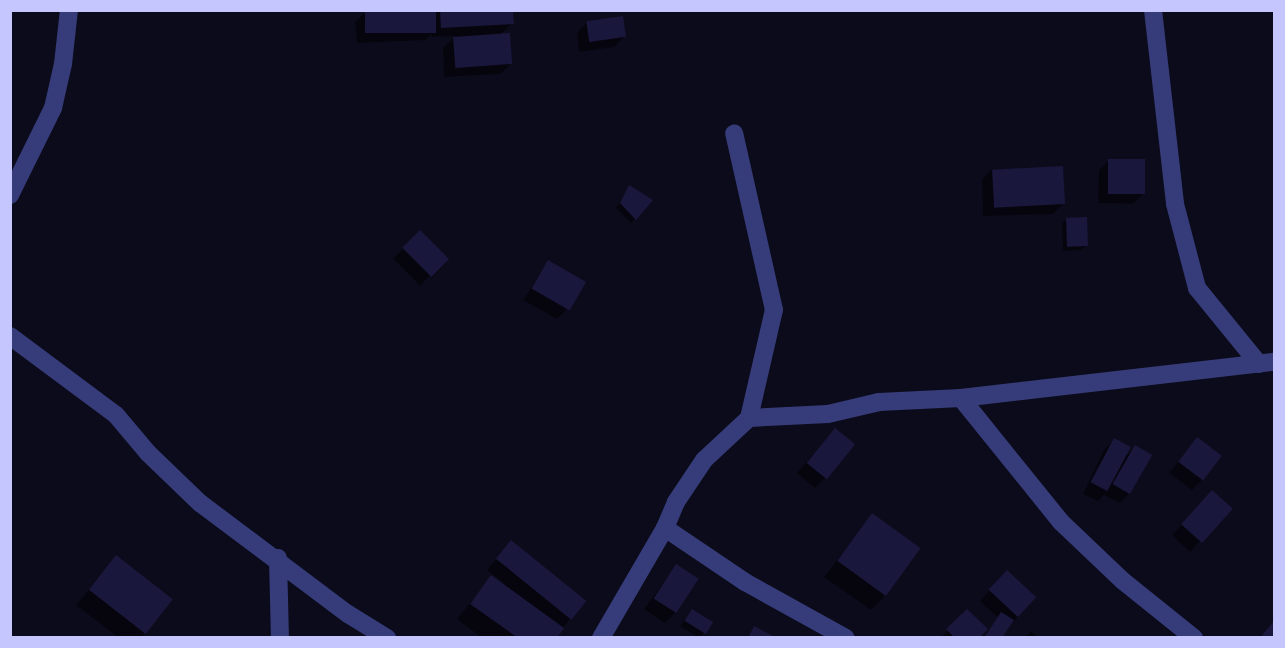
<!DOCTYPE html>
<html>
<head>
<meta charset="utf-8">
<style>
  body { margin:0 }
  #map { position:relative; width:1285px; height:648px; overflow:hidden; background:#0c0b1b; font-family:Barlow,sans-serif }
  div>[style] { position:absolute }
  .shadow>* { inset:0; background:#0007; transform-origin:0 0 }
  .building>* { inset:0; background:#1a173c; transform-origin:0 0 }
  .street>* { height:18px; margin:-9px; padding:0 9px; transform-origin:9px; border-radius:9px; background:#363c7a }
  span { translate:-50% -50%; white-space:nowrap; text-align:center; line-height:1.15; -webkit-text-stroke:4.5px #0c0b1b; paint-order:stroke }
  .frame { position:absolute; inset:0; border:12px solid #c6c6fe; pointer-events:none }
</style>
</head>
<body>
<div id="map">
  <div class="shadow">
    <div style="clip-path:polygon(512px 10px,512px 23px,500px 35px,511px 64px,500px 74px,444px 77px,443px 48px,455px 36px,432px 37px,431px 34px,426px 40px,357px 43px,355px 22px,366px 12px)"></div>
    <div style="clip-path:polygon(587px 22px,624px 37px,614px 47px,579px 52px,577px 33px)"></div>
    <div style="clip-path:polygon(1109px 160px,1143px 194px,1133px 204px,1098px 203px,1099px 170px)"></div>
    <div style="clip-path:polygon(992px 169px,1063px 204px,1053px 214px,983px 216px,982px 180px)"></div>
    <div style="clip-path:polygon(630px 187px,635px 219px,631px 223px,616px 208px)"></div>
    <div style="clip-path:polygon(1066px 219px,1086px 245px,1082px 250px,1063px 251px,1062px 224px)"></div>
    <div style="left:420px;top:232px;width:38px;height:38px;rotate:45deg"></div>
    <div style="clip-path:polygon(548px 262px,567px 309px,557px 319px,523px 300px)"></div>
    <div style="clip-path:polygon(835px 430px,825px 478px,815px 488px,797px 473px)"></div>
    <div style="clip-path:polygon(1197px 439px,1202px 480px,1192px 490px,1169px 473px)"></div>
    <div style="clip-path:polygon(1114px 440px,1126px 456px,1135px 447px,1130px 493px,1120px 503px,1104px 495px,1098px 501px,1083px 494px,1104px 450px)"></div>
    <div style="clip-path:polygon(1202px 503px,1230px 509px,1190px 552px,1172px 535px)"></div>
    <div style="clip-path:polygon(872px 515px,886px 595px,871px 610px,824px 577px)"></div>
    <div style="clip-path:polygon(511px 542px,571px 618px,555px 638px,482px 638px,457px 619px,491px 577px,504px 583px,487px 570px)"></div>
    <div style="clip-path:polygon(116px 557px,146px 632px,141px 638px,119px 638px,76px 605px)"></div>
    <div style="clip-path:polygon(676px 566px,675px 613px,665px 623px,644px 609px)"></div>
    <div style="clip-path:polygon(997px 582px,1034px 597px,1000px 638px,984px 638px,998px 618px,980px 601px)"></div>
    <div style="clip-path:polygon(692px 611px,704px 633px,699px 638px,680px 626px)"></div>
    <div style="clip-path:polygon(967px 611px,977px 638px,940px 638px)"></div>
    <div style="clip-path:polygon(1031px 631px,1037px 638px,1025px 638px)"></div>
  </div>
  <div class="building">
    <div style="left:365px;top:10px;width:71px;height:23px"></div>
    <div style="clip-path:polygon(440px 10px,513px 10px,514px 24px,441px 28px)"></div>
    <div style="left:623px;top:16px;width:21px;height:37px;rotate:82deg"></div>
    <div style="left:510px;top:33px;width:31px;height:57px;rotate:86deg"></div>
    <div style="left:1108px;top:159px;width:37px;height:35px"></div>
    <div style="left:1063px;top:166px;width:38px;height:71px;rotate:87deg"></div>
    <div style="clip-path:polygon(629px 185px,653px 200px,636px 220px,620px 203px)"></div>
    <div style="left:1087px;top:217px;width:29px;height:21px;rotate:88deg"></div>
    <div style="left:420px;top:230px;width:41px;height:25px;rotate:45deg"></div>
    <div style="left:548px;top:260px;width:44px;height:33px;rotate:30deg"></div>
    <div style="left:835px;top:428px;width:26px;height:45px;rotate:39deg"></div>
    <div style="left:1197px;top:437px;width:31px;height:31px;rotate:37deg"></div>
    <div style="left:1114px;top:438px;width:19px;height:50px;rotate:28deg"></div>
    <div style="left:1135px;top:445px;width:20px;height:45px;rotate:30deg"></div>
    <div style="left:1212px;top:490px;width:28px;height:46px;rotate:42deg"></div>
    <div style="left:872px;top:513px;width:60px;height:59px;rotate:36deg"></div>
    <div style="left:511px;top:540px;width:97px;height:24px;rotate:39deg"></div>
    <div style="left:116px;top:555px;width:72px;height:44px;rotate:38deg"></div>
    <div style="left:676px;top:564px;width:27px;height:41px;rotate:33deg"></div>
    <div style="left:1007px;top:570px;width:40px;height:27px;rotate:43deg"></div>
    <div style="clip-path:polygon(491px 575px,564px 628px,557px 638px,518px 638px,470px 604px)"></div>
    <div style="left:692px;top:609px;width:25px;height:14px;rotate:32deg"></div>
    <div style="clip-path:polygon(967px 609px,988px 629px,979px 638px,955px 638px,946px 629px)"></div>
    <div style="clip-path:polygon(1001px 612px,1014px 620px,1002px 638px,984px 638px)"></div>
    <div style="clip-path:polygon(1274px 621px,1274px 638px,1260px 638px)"></div>
    <div style="clip-path:polygon(754px 626px,773px 636px,772px 638px,748px 638px)"></div>
  </div>
  <div class="street">
    <div style="left:1153px;top:10px;width:195px;rotate:83.5deg"></div>
    <div style="left:1175px;top:204px;width:87px;rotate:75.3deg"></div>
    <div style="left:1197px;top:288px;width:98px;rotate:50.8deg"></div>
    <div style="left:10px;top:195px;width:97px;rotate:-63.7deg"></div>
    <div style="left:53px;top:108px;width:45px;rotate:-77.2deg"></div>
    <div style="left:63px;top:64px;width:54px;rotate:-83.7deg"></div>
    <div style="left:10px;top:336px;width:132px;rotate:36.7deg"></div>
    <div style="left:116px;top:415px;width:50px;rotate:49.9deg"></div>
    <div style="left:148px;top:453px;width:72px;rotate:43.9deg"></div>
    <div style="left:200px;top:503px;width:185px;rotate:36.9deg"></div>
    <div style="left:348px;top:614px;width:46px;rotate:31.6deg"></div>
    <div style="left:749px;top:418px;width:79px;rotate:-2.9deg"></div>
    <div style="left:828px;top:414px;width:52px;rotate:-13.2deg"></div>
    <div style="left:879px;top:402px;width:82px;rotate:-2.8deg"></div>
    <div style="left:665px;top:528px;width:97px;rotate:34deg"></div>
    <div style="left:745px;top:582px;width:115px;rotate:29deg"></div>
    <div style="left:278px;top:558px;width:80px;rotate:88.6deg"></div>
    <div style="left:601px;top:638px;width:127px;rotate:-59.8deg"></div>
    <div style="left:665px;top:528px;width:28px;rotate:-67deg"></div>
    <div style="left:676px;top:502px;width:50px;rotate:-56.3deg"></div>
    <div style="left:704px;top:460px;width:62px;rotate:-43deg"></div>
    <div style="left:749px;top:418px;width:111px;rotate:-77deg"></div>
    <div style="left:774px;top:310px;width:181px;rotate:-102.7deg"></div>
    <div style="left:1194px;top:638px;width:91px;rotate:-141.2deg"></div>
    <div style="left:1123px;top:581px;width:86px;rotate:-136.4deg"></div>
    <div style="left:1061px;top:522px;width:159px;rotate:-128.9deg"></div>
    <div style="left:961px;top:398px;width:315px;rotate:-6.6deg"></div>
  </div>
  <div class="frame"></div>
</div>
</body>
</html>
